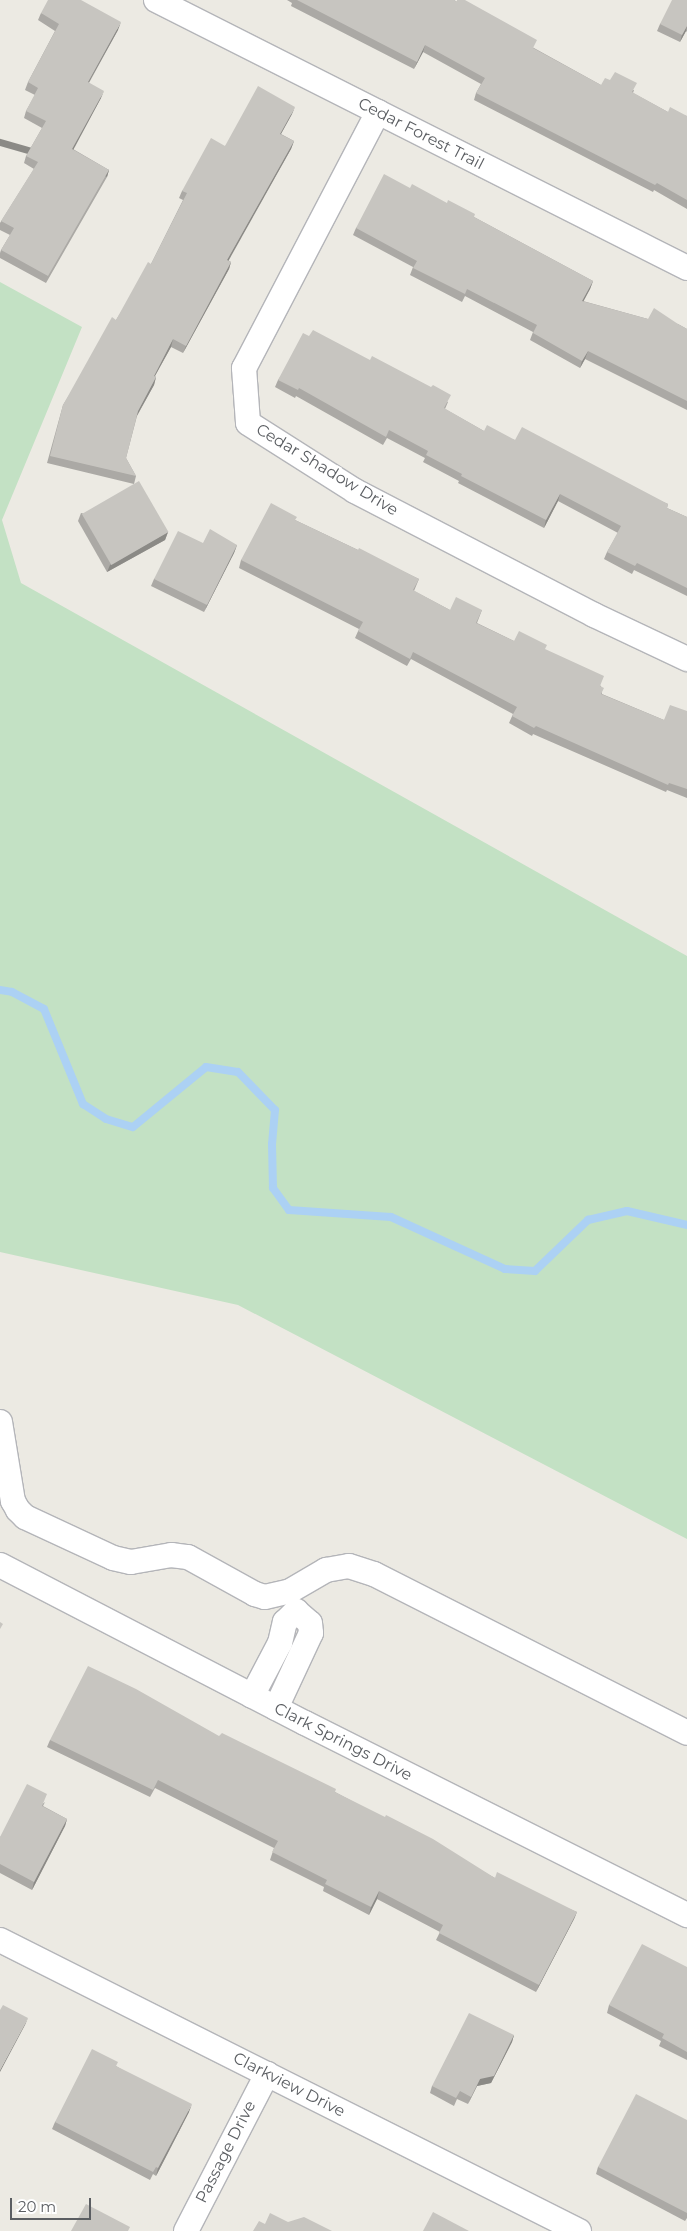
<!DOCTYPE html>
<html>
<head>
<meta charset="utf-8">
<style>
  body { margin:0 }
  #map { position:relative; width:687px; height:2231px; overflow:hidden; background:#eceae3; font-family:Montserrat,sans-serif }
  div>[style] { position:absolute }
  .green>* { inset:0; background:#c3e1c4 }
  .stream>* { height:8px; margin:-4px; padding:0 4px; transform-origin:4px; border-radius:4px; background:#acd1f4 }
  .roads { filter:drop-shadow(1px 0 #b4b5b9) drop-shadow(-1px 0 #b4b5b9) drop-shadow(0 1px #b4b5b9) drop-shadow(0 -1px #b4b5b9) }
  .minor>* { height:24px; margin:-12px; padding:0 12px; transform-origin:12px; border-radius:12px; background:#fff }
  .wall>* { inset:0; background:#aba9a5 }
  .shaded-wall>* { inset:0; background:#8b8a86; transform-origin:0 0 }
  .building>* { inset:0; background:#c7c5c0; transform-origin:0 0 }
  span { translate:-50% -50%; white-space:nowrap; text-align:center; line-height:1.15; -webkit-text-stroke:4.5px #fff; paint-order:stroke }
  .street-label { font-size:16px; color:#5b5e62 }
  .scale { position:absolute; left:10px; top:2198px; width:81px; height:22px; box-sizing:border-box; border:2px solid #5b5e62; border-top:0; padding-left:6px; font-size:15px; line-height:18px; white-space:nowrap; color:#5b5e62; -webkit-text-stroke:4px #fff; paint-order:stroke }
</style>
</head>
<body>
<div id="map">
  <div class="green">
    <div style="clip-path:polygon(0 282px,82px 327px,2px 520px,21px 583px,687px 956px,687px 1539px,238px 1305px,0 1252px)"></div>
  </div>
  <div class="stream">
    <div style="left:0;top:990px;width:12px;rotate:9deg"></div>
    <div style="left:12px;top:992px;width:36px;rotate:28deg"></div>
    <div style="left:44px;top:1009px;width:103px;rotate:67.7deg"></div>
    <div style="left:83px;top:1104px;width:27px;rotate:33deg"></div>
    <div style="left:106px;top:1119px;width:28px;rotate:17deg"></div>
    <div style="left:133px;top:1127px;width:94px;rotate:-39.4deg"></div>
    <div style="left:206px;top:1067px;width:32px;rotate:9deg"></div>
    <div style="left:238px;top:1072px;width:53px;rotate:45.8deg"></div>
    <div style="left:275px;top:1110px;width:34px;rotate:95deg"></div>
    <div style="left:272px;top:1144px;width:44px;rotate:88.7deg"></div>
    <div style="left:273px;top:1188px;width:27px;rotate:54deg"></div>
    <div style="left:289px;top:1210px;width:102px;rotate:3.9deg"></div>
    <div style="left:391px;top:1217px;width:125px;rotate:24.5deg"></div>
    <div style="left:505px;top:1269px;width:30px;rotate:4deg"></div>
    <div style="left:535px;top:1271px;width:74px;rotate:-43.9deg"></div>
    <div style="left:588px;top:1220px;width:40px;rotate:-13deg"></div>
    <div style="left:627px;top:1211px;width:62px;rotate:13.1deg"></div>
  </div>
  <div class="roads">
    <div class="minor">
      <div style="left:156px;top:0;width:595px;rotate:26.78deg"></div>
      <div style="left:378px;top:112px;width:289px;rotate:117.6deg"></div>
      <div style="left:244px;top:368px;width:55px;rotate:85.8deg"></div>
      <div style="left:248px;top:423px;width:127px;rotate:32.4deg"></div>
      <div style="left:355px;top:491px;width:269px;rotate:27.4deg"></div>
      <div style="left:594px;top:615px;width:103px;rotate:25.3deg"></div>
      <div style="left:0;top:1422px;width:80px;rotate:80.7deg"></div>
      <div style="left:13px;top:1501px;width:10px;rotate:61deg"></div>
      <div style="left:18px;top:1510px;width:10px;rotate:45deg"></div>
      <div style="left:25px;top:1517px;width:97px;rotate:25deg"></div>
      <div style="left:113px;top:1558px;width:18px;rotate:13deg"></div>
      <div style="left:131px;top:1562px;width:41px;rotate:-9.9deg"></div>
      <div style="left:171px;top:1555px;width:17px;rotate:7deg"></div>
      <div style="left:188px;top:1557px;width:77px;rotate:28.9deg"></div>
      <div style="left:255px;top:1594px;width:10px;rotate:17deg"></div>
      <div style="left:265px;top:1597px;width:26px;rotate:-13deg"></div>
      <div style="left:290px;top:1591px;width:42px;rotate:-30.3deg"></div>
      <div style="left:326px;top:1570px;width:23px;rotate:-10deg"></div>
      <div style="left:349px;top:1566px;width:26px;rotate:18deg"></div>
      <div style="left:374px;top:1574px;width:351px;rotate:26.9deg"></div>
      <div style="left:0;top:1565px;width:343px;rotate:27.4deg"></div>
      <div style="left:305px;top:1723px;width:428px;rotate:26.7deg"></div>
      <div style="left:252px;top:1696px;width:60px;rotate:-62.2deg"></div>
      <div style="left:280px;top:1643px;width:22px;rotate:-77deg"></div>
      <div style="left:285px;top:1622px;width:16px;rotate:-45deg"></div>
      <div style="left:296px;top:1611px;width:18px;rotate:41deg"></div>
      <div style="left:310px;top:1623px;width:10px;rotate:84deg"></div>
      <div style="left:311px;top:1633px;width:83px;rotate:115deg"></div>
      <div style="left:0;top:1940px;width:648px;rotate:26.68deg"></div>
      <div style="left:186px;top:2231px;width:177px;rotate:-62.7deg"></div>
    </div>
  </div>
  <div class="wall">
    <div style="clip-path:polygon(287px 0,454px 0,534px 48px,601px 85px,634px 90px,633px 93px,668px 112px,687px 116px,687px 209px,654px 190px,653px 192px,474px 100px,476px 93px,481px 84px,423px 52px,414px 69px,291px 6px,292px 3px)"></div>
    <div style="clip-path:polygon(687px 0,687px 32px,686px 31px,680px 42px,657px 31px,660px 24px)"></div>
    <div style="clip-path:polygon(41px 13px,118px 30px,89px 83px,101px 98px,73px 149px,109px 170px,107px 177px,46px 283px,0 258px,0 253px,1px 250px,10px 235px,0 230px,0 223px,34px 169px,24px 163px,26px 156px,42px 128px,24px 118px,26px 111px,35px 95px,25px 90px,28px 82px,55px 31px,38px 20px)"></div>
    <div style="clip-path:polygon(292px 114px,281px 134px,294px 141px,291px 149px,228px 260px,231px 262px,229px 269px,183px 353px,171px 347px,155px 376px,156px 377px,154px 385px,137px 416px,126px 458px,136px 476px,134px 484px,47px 463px,63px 405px,151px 264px,183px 200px,179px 198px,182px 191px,225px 146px)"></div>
    <div style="clip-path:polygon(410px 188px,474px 217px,593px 281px,590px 289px,583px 301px,648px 319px,678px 324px,687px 329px,687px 410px,585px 359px,580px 368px,530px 340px,533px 332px,465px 296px,462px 302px,410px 275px,413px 267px,353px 235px,356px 228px)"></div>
    <div style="clip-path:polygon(309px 336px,448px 402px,445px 409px,484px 431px,515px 440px,668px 504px,667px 508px,687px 517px,687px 596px,634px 570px,632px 574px,604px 559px,607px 552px,618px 533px,558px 501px,544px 528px,458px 483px,459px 481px,423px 462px,425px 458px,387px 438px,383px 445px,296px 396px,295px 398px,275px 387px,278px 380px)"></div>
    <div style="clip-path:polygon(81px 513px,168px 532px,165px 540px,107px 572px,78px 521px)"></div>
    <div style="clip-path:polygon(295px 520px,419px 579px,414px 591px,450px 610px,482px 610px,477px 623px,514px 641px,545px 650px,601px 686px,602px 694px,664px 720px,687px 711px,687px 798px,667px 790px,666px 792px,533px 734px,532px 736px,509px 723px,513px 714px,411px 659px,407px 666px,355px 638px,359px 629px,239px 568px,241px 560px)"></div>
    <div style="clip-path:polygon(203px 543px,237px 545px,234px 553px,204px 612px,151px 586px,154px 579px)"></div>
    <div style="clip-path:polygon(219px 1736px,335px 1792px,495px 1878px,577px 1912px,574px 1919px,536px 1992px,436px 1940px,440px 1932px,377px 1899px,369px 1915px,323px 1891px,324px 1887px,270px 1860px,274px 1848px,155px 1788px,150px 1797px,47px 1747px,50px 1740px)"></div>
    <div style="clip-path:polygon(45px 1802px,43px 1806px,67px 1819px,65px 1826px,32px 1890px,0 1873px,0 1837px)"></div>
    <div style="clip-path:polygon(687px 1967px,687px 2060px,659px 2046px,661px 2041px,607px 2013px,609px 2005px)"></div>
    <div style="clip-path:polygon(514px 2035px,512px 2042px,491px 2083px,477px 2086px,468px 2104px,457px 2099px,454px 2106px,430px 2093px,432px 2086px)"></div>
    <div style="clip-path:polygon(116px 2066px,189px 2112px,156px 2176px,153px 2174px,150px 2180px,52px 2129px,55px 2122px)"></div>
    <div style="clip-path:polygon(687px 2120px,687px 2218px,685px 2221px,596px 2174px,598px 2167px)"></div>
  </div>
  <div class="shaded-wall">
    <div style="clip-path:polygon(121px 22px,118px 30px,85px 89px,88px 82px)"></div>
    <div style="clip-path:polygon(687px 26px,686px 31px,680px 42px,682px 35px)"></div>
    <div style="clip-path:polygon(425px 45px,423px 52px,414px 69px,417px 62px)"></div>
    <div style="clip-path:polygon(104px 91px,101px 98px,70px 156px,72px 149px)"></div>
    <div style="clip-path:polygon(295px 107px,292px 114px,277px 141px,280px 134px)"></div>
    <div style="clip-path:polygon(294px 141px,291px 149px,225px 267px,227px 260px)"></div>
    <div style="left:109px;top:170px;width:7px;height:122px;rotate:106deg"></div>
    <div style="clip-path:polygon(231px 262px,229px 269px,183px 353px,186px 346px)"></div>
    <div style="clip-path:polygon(593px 281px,590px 289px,580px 308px,582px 301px)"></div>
    <div style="clip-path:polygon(173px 339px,171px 347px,151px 383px,154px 376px)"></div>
    <div style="clip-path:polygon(588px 351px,585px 359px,580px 368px,582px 361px)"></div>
    <div style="clip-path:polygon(156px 377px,154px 385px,135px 419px,138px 411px)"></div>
    <div style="clip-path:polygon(560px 494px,558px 501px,544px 528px,546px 520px)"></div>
    <div style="clip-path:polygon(168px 532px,165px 540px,107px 572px,110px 565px)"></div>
    <div style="clip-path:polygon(237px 545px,234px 553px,204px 612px,207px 605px)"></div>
    <div style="clip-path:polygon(67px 1819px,65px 1826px,32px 1890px,34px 1882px)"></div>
    <div style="clip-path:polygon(379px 1891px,377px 1899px,369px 1915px,371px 1907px)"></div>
    <div style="clip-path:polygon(577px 1912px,574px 1919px,536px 1992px,539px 1985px)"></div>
    <div style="clip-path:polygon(28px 2018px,25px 2025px,0 2072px,0 2070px)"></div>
    <div style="clip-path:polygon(514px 2035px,512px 2042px,491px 2083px,477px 2086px,468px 2104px,471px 2097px,480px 2079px)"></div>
    <div style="clip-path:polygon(192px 2104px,189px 2112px,156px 2176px,158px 2168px)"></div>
  </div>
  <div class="building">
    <div style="clip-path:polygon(48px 0,81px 0,121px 22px,88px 82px,104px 91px,72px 149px,109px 170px,48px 276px,1px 250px,14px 228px,1px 221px,38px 162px,26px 156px,46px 121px,26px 111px,38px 88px,28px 82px,59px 24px,41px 13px)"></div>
    <div style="clip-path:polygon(297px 0,454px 0,457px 2px,457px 0,465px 0,537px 40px,533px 48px,601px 85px,605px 78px,610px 80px,615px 72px,637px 83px,632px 92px,668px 112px,670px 107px,687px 116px,687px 200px,657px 183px,655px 185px,476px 93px,485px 78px,425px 45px,417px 62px)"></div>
    <div style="clip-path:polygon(672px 0,687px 0,687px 26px,682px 35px,660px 24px)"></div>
    <div style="clip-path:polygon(258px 86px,295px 107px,280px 134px,294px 141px,227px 260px,231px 262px,186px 346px,173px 339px,154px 376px,156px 377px,138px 411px,126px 458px,136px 476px,50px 456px,63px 405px,112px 317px,116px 320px,148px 262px,151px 264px,187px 193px,182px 191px,211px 138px,225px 146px)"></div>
    <div style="clip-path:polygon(384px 174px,410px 188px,412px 184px,447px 203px,448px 200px,475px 214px,474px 217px,593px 281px,582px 301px,648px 319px,654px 308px,678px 324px,687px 329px,687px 401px,588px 351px,582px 361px,533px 333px,537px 325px,467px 289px,465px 294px,413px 268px,417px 261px,356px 228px)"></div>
    <div style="clip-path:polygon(313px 330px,370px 360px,372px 356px,431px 387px,433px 385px,451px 395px,444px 408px,484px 431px,487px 425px,515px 440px,522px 427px,668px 504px,667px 508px,687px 517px,687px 588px,637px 563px,635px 566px,607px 552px,621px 526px,560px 494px,546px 520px,461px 476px,462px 474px,426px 455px,428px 451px,389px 430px,386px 437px,299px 388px,298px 390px,278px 380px,303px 333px,309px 336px)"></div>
    <div style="left:139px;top:481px;width:59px;height:66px;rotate:60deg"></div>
    <div style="clip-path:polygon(271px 503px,297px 517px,295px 520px,358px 550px,359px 548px,419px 579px,413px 590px,450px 610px,456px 597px,482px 610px,476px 623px,514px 641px,519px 631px,547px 645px,545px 649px,604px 676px,600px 686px,604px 688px,601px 694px,664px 720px,670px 705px,687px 711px,687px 789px,669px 783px,668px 785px,536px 726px,534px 728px,512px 716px,517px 707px,413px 652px,410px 659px,358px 631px,363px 622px,241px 560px)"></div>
    <div style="clip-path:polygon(210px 529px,237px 545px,207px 605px,154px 579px,178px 531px,203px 543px)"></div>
    <div style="clip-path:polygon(0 1622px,3px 1624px,0 1629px)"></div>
    <div style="clip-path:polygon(88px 1666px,136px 1689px,219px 1736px,222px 1733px,336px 1789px,335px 1792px,385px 1817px,386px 1815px,433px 1839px,495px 1878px,497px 1872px,577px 1912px,539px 1985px,439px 1933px,443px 1925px,379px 1891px,371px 1907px,325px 1884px,327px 1880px,272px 1852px,278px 1841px,158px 1780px,153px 1790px,50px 1740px)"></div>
    <div style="clip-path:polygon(27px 1784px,47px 1794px,42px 1806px,67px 1819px,34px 1882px,0 1864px,0 1837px)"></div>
    <div style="clip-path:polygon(642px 1944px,687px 1967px,687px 2052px,662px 2038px,664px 2034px,609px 2005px)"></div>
    <div style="clip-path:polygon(3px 2005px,28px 2018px,0 2070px,0 2010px)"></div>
    <div style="clip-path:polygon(469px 2013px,514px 2035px,494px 2076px,480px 2079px,471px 2097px,460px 2091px,456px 2098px,432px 2086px)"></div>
    <div style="clip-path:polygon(92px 2049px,118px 2062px,116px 2066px,192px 2104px,158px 2168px,156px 2167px,153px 2172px,55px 2122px)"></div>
    <div style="clip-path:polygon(636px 2094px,687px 2120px,687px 2213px,598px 2167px)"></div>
    <div style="clip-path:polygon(86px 2204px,130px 2227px,128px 2231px,71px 2231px)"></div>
    <div style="clip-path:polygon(433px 2212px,469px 2231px,423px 2231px)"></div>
    <div style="clip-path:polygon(270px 2213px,288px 2222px,304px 2217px,332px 2231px,253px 2231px,259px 2221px,265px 2224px)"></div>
  </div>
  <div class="street-label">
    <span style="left:421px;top:134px;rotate:27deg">Cedar Forest Trail</span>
    <span style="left:327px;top:470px;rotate:31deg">Cedar Shadow Drive</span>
    <span style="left:343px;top:1742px;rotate:27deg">Clark Springs Drive</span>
    <span style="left:289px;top:2085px;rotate:27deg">Clarkview Drive</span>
    <span style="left:226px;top:2152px;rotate:-63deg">Passage Drive</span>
  </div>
  <div class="scale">20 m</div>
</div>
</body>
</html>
